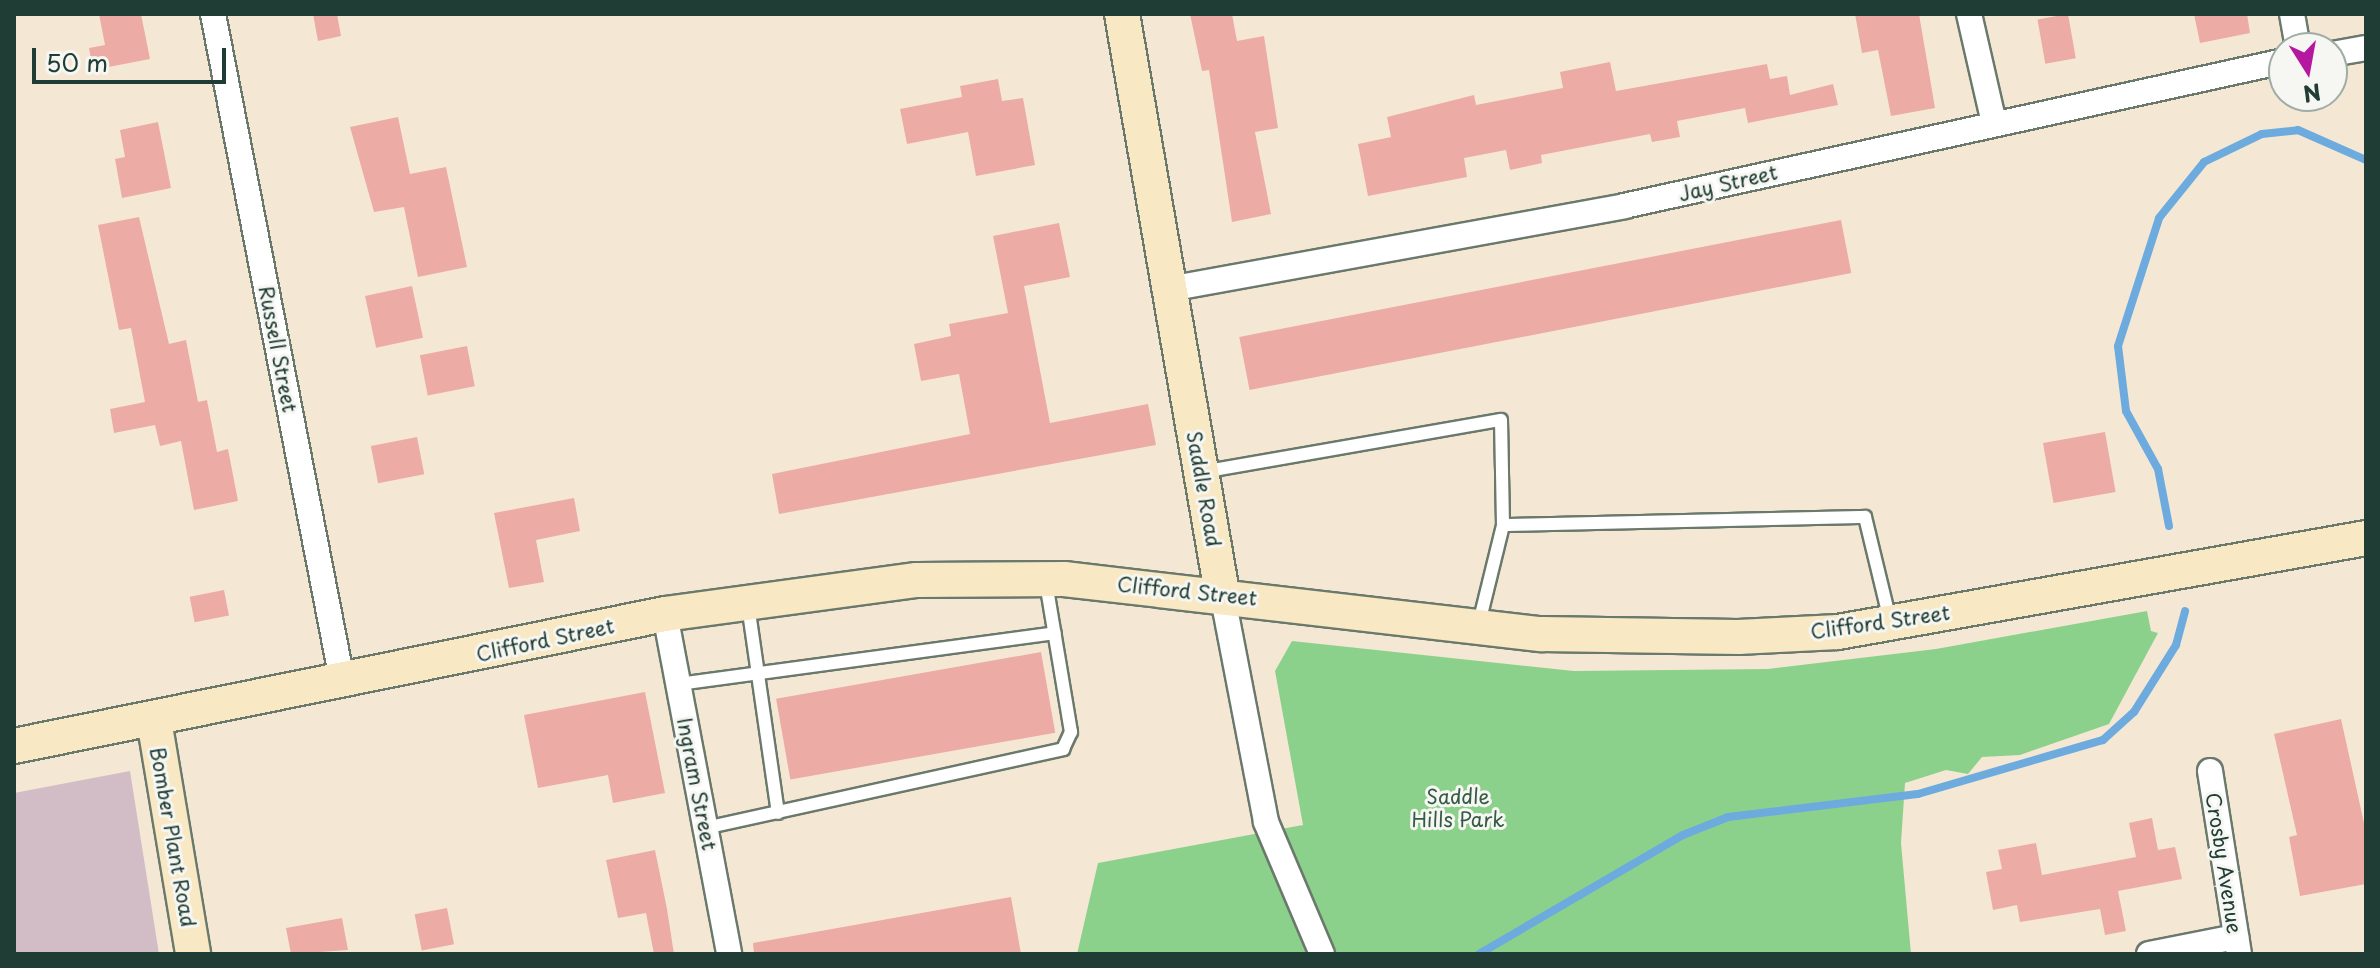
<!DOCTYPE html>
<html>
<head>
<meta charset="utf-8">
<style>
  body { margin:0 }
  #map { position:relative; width:2380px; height:968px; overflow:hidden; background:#f4e8d5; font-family:"Playpen Sans",sans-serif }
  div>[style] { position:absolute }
  .industrial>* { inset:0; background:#d2bdc6 }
  .green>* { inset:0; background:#8cd18b }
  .stream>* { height:8px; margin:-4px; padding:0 4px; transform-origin:4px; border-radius:4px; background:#6dabdf }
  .building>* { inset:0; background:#ecaca5; transform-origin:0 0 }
  .roads { filter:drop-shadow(2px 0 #6a796c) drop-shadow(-2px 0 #6a796c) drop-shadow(0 2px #6a796c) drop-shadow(0 -2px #6a796c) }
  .lane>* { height:12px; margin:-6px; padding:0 6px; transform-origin:6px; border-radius:6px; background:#fff }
  .street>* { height:24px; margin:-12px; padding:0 12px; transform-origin:12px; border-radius:12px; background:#fff }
  .secondary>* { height:34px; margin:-17px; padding:0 17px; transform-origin:17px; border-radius:17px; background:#f8e8c3 }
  span { translate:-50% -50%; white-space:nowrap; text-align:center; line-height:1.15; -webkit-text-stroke:6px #f6f6f2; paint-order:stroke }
  .street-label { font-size:20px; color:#1f3d34 }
  .park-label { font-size:20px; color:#355b45 }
  .frame { position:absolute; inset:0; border:16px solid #1f3d34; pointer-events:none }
  .north { position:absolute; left:2268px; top:32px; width:80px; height:80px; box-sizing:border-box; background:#f6f6f2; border:2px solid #a0aca6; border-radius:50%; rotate:169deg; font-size:22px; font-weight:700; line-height:32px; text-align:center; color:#1f3d34 }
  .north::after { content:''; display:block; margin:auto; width:28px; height:36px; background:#b5179e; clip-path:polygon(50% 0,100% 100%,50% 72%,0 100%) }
  .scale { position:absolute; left:32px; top:48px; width:194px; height:36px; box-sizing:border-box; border:4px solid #1f3d34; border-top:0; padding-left:10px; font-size:24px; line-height:28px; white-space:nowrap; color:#1f3d34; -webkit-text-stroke:6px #f6f6f2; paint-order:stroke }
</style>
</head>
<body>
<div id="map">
  <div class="industrial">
    <div style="clip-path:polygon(130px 771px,159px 954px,14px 954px,14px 793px)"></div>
  </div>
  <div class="green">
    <div style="clip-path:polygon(2147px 611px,2151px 631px,2158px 633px,2109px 724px,2020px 755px,1982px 757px,1968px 774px,1946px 770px,1905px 783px,1901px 843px,1911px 954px,1077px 954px,1098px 863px,1303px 825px,1275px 671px,1292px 641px,1574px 671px,1768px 669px,1936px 649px)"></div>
  </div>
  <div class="stream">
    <div style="left:2169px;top:526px;width:58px;rotate:-100.9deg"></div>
    <div style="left:2158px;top:469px;width:66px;rotate:-118.9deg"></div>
    <div style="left:2126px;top:411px;width:65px;rotate:-97deg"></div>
    <div style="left:2118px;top:346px;width:134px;rotate:-72.2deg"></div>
    <div style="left:2159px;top:218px;width:72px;rotate:-51.2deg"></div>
    <div style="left:2204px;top:162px;width:64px;rotate:-25.8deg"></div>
    <div style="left:2262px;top:134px;width:36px;rotate:-6deg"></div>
    <div style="left:2298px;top:130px;width:74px;rotate:23.8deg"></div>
    <div style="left:1479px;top:954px;width:236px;rotate:-30.3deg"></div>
    <div style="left:1683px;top:835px;width:48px;rotate:-21.8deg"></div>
    <div style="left:1728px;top:817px;width:191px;rotate:-6.9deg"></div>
    <div style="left:1918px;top:794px;width:193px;rotate:-16.3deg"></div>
    <div style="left:2103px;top:740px;width:42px;rotate:-42.1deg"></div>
    <div style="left:2134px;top:712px;width:79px;rotate:-57.9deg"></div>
    <div style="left:2176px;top:645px;width:35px;rotate:-75deg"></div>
  </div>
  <div class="building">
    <div style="clip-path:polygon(99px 14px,141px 14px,150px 59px,93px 70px,89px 48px,105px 45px)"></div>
    <div style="clip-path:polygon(313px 14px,337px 14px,341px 36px,318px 41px)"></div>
    <div style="clip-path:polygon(1190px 14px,1232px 14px,1237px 41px,1264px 36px,1278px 128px,1255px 132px,1271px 214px,1232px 222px,1209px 70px,1202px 71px)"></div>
    <div style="clip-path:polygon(1855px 14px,1919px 14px,1935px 108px,1891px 116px,1878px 50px,1862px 53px)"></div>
    <div style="left:2068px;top:14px;width:45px;height:31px;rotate:80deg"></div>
    <div style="clip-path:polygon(2194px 14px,2247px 14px,2250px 33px,2200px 43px)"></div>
    <div style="clip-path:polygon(1610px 62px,1616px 91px,1767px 64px,1770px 79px,1787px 76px,1790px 95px,1833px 84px,1838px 105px,1748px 123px,1745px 108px,1677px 121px,1680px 137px,1652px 142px,1650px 134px,1541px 155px,1542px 163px,1510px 170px,1506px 150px,1464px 158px,1467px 177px,1368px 196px,1358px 144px,1391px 137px,1387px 117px,1474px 95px,1476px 105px,1563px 88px,1560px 72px)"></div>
    <div style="clip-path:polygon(998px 79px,1002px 101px,1023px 98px,1035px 165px,976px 176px,968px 132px,907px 144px,900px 109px,962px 97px,960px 86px)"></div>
    <div style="clip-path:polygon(398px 117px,410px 174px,446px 167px,467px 267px,418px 277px,404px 207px,374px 212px,350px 127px)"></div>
    <div style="clip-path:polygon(158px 122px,171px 188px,122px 198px,115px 159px,125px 157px,120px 130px)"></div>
    <div style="clip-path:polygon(139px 217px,169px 344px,186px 340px,198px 402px,207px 400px,217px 452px,228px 449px,238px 501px,194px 510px,181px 441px,160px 446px,155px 425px,114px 433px,110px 409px,145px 402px,131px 328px,119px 330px,98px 225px)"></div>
    <div style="left:1841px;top:220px;width:54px;height:613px;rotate:79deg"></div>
    <div style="clip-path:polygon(1059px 223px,1070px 277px,1024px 286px,1050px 423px,1148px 404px,1156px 445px,779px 514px,772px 474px,970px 434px,959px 374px,921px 381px,914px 344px,951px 336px,949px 324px,1008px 313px,993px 236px)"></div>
    <div style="left:412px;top:286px;width:53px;height:48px;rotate:78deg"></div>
    <div style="left:467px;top:346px;width:41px;height:48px;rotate:79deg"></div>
    <div style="left:2105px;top:432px;width:61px;height:63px;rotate:80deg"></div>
    <div style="left:417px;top:437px;width:38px;height:47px;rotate:79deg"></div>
    <div style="clip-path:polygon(574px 498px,580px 531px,536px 540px,544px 582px,509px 588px,494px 513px)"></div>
    <div style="left:224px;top:590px;width:26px;height:35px;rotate:79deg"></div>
    <div style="left:1041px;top:652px;width:82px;height:269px;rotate:80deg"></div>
    <div style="clip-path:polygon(645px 692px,665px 793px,613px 803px,608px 775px,538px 788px,524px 715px)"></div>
    <div style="clip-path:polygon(2341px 719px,2366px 832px,2366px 884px,2300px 896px,2289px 837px,2297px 835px,2274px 734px)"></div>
    <div style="clip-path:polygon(2152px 818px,2158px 850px,2175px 847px,2182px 879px,2118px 891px,2126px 931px,2105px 935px,2100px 909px,2020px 922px,2017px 905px,1993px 910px,1986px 872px,2002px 869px,1998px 850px,2036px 843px,2042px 875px,2136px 857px,2129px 823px)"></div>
    <div style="clip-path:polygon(655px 850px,667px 909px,674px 954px,654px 954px,646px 913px,618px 918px,606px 860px)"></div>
    <div style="clip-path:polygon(1011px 897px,1021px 954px,754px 954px,753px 943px)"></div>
    <div style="left:447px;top:908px;width:37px;height:33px;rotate:79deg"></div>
    <div style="clip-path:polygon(342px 918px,348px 950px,291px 954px,286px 928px)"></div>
  </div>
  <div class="roads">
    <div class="lane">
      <div style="left:1202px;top:472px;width:303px;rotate:-9.9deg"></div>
      <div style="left:1501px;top:420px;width:105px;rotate:88.9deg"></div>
      <div style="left:1503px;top:525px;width:362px;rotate:-1.3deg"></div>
      <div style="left:1865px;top:517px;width:106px;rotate:76.4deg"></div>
      <div style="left:748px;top:605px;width:210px;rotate:81.8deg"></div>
      <div style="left:1479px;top:623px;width:101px;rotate:-76.2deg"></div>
      <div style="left:679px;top:684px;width:379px;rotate:-7.7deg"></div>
      <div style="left:705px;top:828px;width:367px;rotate:-12.4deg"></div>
      <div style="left:1063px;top:749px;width:19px;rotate:-65deg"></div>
      <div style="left:1071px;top:732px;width:151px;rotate:-99.5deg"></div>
    </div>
    <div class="street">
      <div style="left:213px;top:14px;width:683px;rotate:79.04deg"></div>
      <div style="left:1969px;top:14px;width:112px;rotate:77.1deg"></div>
      <div style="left:2292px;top:14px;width:35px;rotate:80deg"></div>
      <div style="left:2332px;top:54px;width:35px;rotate:-10deg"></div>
      <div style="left:1169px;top:289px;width:463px;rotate:-10.3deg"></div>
      <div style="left:1624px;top:206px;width:676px;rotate:-12.39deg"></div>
      <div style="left:1222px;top:593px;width:233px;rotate:79.1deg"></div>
      <div style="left:1266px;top:822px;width:143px;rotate:67deg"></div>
      <div style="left:665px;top:614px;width:346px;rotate:79.3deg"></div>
      <div style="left:2210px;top:771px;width:185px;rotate:81deg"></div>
      <div style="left:2149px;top:954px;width:89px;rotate:-11.1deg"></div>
    </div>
    <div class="secondary">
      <div style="left:1122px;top:14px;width:588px;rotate:80.2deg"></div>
      <div style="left:154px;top:720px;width:237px;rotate:80.5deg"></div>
      <div style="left:14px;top:746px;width:664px;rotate:-11.46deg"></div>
      <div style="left:665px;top:614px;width:254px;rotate:-7.7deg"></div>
      <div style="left:917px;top:580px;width:147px;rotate:-0.4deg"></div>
      <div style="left:1064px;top:579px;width:481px;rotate:6.6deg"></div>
      <div style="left:1542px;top:634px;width:196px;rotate:0.9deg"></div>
      <div style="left:1738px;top:637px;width:100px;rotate:-2.9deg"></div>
      <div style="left:1838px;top:632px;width:536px;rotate:-10.09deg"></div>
    </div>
  </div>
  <div class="street-label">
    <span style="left:1728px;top:183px;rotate:-13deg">Jay Street</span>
    <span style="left:278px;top:349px;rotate:79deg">Russell Street</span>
    <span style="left:1204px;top:489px;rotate:80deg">Saddle Road</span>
    <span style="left:1187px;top:591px;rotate:6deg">Clifford Street</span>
    <span style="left:1880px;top:622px;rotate:-8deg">Clifford Street</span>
    <span style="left:545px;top:640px;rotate:-12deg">Clifford Street</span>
    <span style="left:697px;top:784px;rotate:79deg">Ingram Street</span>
    <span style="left:173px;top:837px;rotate:80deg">Bomber Plant Road</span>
    <span style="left:2224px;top:863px;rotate:81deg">Crosby Avenue</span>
  </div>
  <div class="park-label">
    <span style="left:1458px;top:808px">Saddle<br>Hills Park</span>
  </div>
  <div class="frame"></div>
  <div class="north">N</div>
  <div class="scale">50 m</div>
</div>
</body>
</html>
